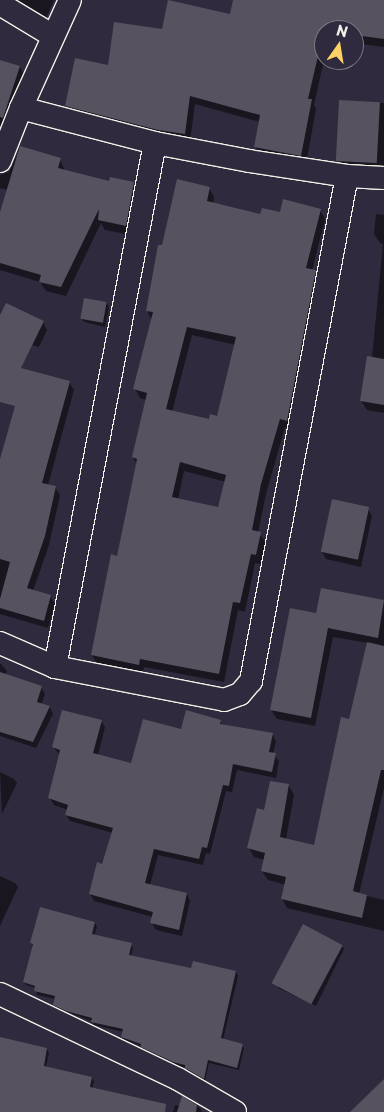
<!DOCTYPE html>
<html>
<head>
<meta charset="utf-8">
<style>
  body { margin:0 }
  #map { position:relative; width:384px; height:1112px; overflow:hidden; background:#2f2a3d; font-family:"Playpen Sans",sans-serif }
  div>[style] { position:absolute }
  .shadow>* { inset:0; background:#0007 }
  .building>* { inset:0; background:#56525f; transform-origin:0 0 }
  .roads { filter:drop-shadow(1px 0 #f4f1e8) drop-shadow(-1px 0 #f4f1e8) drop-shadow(0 1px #f4f1e8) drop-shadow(0 -1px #f4f1e8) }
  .minor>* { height:22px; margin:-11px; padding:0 11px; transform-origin:11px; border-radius:11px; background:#2f2a3d }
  span { translate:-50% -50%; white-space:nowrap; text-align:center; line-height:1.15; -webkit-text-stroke:4px #2f2a3d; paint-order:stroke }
  .north { position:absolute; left:314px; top:20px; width:50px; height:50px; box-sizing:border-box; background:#2f2a3d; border:1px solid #7e7a81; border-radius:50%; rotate:13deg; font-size:14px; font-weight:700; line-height:20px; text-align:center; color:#f4f1e8 }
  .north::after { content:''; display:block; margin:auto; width:18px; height:22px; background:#ffd166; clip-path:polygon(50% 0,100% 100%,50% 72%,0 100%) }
</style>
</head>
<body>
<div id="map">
  <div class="shadow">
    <div style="clip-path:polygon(10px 0,54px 0,46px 18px)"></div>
    <div style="clip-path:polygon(234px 0,384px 0,384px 47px,354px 43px,354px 30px,324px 30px,324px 60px,314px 105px,316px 109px,306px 164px,261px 156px,256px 147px,260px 122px,195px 104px,190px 142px,71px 115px,66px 106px,109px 66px,163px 30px,231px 16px)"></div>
    <div style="clip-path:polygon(0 61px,20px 67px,25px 77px,0 146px)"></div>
    <div style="clip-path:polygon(340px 102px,384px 103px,384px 171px,343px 170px,338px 161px)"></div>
    <div style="clip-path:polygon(21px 147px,60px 159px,65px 171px,110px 183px,133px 183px,139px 192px,131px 235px,105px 230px,101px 223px,66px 296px,46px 291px,40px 282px,0 270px,0 217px,8px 190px,0 188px,0 175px,9px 172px)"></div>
    <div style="clip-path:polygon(evenodd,209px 188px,214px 197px,213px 204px,261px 216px,320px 210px,325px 219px,312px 271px,320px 280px,292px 429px,285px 427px,266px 494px,258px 533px,266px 542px,261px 564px,255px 563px,245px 612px,238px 610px,224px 682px,144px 667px,143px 673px,97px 664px,92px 655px,118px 557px,137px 465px,133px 457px,146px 400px,140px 398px,135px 389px,152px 320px,147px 311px,163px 247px,209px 188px,192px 335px,236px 345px,218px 418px,209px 420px,172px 412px,192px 335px,209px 188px,184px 471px,226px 482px,219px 508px,178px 500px,184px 471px)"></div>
    <div style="clip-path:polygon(376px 214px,384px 215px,384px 413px,367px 410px,361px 401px,372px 358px,383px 244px,380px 243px,374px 234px)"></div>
    <div style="clip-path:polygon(107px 303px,109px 307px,105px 327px,84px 322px,82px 319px)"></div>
    <div style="clip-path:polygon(0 317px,43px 322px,47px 330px,39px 347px,0 336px)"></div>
    <div style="clip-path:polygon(69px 382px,74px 390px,48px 485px,55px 487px,60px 495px,49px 545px,33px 591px,50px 596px,55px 604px,48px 628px,0 614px,0 464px)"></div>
    <div style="clip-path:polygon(368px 509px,372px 516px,361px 567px,326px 559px,322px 552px)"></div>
    <div style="clip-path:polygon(322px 589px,384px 602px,384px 788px,359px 894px,384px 900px,384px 931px,287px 908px,282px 899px,286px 885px,268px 880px,262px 871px,265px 860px,254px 857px,249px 848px,265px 811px,289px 786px,294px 795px,286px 839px,315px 846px,350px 720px,368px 643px,333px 637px,315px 726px,277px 719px,271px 710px,317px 614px)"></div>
    <div style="clip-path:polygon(0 663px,7px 671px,5px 675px,41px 687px,45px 694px,41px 705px,50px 707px,53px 714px,36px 748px,0 736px)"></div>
    <div style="clip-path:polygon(101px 721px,105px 727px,98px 755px,132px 765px,182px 730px,220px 721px,222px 725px,272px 734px,276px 741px,273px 754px,279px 761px,276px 778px,237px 770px,232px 792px,226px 791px,210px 854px,206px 853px,203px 865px,158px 855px,150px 885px,187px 894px,190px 901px,182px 936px,156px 930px,152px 923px,153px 917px,94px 901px,90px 894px,103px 865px,113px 833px,70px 821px,66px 815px,68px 810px,54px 805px,50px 798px,60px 755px,53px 747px)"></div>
    <div style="clip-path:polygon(0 772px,14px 779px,17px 783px,2px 814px)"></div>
    <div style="clip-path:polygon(0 876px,15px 883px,18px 887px,0 926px)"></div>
    <div style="clip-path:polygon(95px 923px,97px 927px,94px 936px,131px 945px,133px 948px,131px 956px,192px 969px,236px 972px,238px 976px,223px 1040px,242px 1045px,244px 1048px,239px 1070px,209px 1063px,205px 1081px,188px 1071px,186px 1068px,176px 1065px,144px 1050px,142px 1046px,124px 1040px,122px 1037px,124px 1032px,94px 1025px,92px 1021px,56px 1008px,54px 1005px,56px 999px,37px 995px,36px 988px,26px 985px,24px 982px,33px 947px,31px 943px)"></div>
    <div style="clip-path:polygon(342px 946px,344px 949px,316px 1006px,278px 988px,276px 984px)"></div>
    <div style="clip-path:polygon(0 1038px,47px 1049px,49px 1053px,46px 1067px,92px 1078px,94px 1081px,92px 1089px,138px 1112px,0 1112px)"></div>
    <div style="clip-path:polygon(183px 1098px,200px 1108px,202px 1112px,173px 1112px,175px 1105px,180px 1106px)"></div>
  </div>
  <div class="building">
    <div style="clip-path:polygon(168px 0,230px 14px,233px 0,384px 0,384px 39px,354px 35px,354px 30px,324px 30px,308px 99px,312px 99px,301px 156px,254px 147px,260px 115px,190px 96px,185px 134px,158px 130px,65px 106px,75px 58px,108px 65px,114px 22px,162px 29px)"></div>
    <div style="clip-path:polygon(0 60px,20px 66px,3px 118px,0 117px)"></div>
    <div style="left:339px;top:100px;width:41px;height:61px;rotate:3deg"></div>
    <div style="clip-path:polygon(20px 146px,61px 158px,58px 168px,109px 181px,110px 177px,134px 182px,126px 226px,98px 220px,99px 209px,61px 287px,39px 282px,41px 275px,0 263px,0 212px)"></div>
    <div style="clip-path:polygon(evenodd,177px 179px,210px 187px,207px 201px,260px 214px,262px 208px,280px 212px,283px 199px,321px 209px,306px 268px,316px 270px,287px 421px,280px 419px,261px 484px,252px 530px,261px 532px,256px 555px,251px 554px,240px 603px,233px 602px,219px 674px,140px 659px,139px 665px,91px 655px,111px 554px,117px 556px,137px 459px,132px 457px,147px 393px,133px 389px,153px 312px,146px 311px,158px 245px,162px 245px,177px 179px,187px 327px,236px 337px,217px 416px,210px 414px,209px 419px,166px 409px,187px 327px,177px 179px,180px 462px,226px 475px,218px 507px,172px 497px,180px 462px)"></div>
    <div style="left:84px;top:298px;width:23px;height:21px;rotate:10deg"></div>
    <div style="clip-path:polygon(6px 303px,44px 321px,21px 368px,70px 381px,42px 483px,56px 486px,45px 536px,27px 588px,51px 595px,44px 621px,0 608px,0 599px,10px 562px,0 559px,0 459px,15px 406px,0 402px,0 315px)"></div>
    <div style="clip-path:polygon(367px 356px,384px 359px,384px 405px,360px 401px)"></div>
    <div style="left:332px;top:499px;width:38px;height:54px;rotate:12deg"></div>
    <div style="clip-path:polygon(321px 588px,384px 600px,378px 638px,328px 628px,311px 718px,270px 710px,290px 608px,316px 613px)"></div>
    <div style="clip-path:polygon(367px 642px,384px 646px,384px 770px,381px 770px,353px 891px,367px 895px,362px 918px,281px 899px,286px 877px,261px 871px,265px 853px,247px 848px,257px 808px,264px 810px,270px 781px,289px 784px,280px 837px,314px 845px,341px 717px,349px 719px)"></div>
    <div style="clip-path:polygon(0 672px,42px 686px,37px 702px,50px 706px,33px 742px,0 732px)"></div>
    <div style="clip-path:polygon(62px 710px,102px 720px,93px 753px,131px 763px,143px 719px,181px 729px,186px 710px,221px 720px,220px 724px,273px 733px,269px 752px,276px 753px,272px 772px,233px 764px,229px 786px,223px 785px,207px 848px,202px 847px,199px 859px,154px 849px,145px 883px,187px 893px,179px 930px,150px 923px,153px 912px,89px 894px,97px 862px,102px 864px,113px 828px,65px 815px,68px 805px,48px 798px,60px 750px,52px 747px)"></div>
    <div style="clip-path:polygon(40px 907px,95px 922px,92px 934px,132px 943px,129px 955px,191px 968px,193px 961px,236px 971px,221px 1038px,243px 1044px,237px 1068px,208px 1060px,204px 1079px,185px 1068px,185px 1065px,173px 1062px,141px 1047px,141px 1044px,121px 1037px,123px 1029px,91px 1022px,92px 1018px,66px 1011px,53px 1005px,55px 996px,34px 991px,35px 986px,23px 982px,33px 944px,30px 943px)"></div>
    <div style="left:303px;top:924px;width:45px;height:67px;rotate:28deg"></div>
    <div style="clip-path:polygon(0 1037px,47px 1048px,44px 1066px,92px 1077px,90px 1087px,166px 1104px,165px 1112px,0 1112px)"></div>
    <div style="clip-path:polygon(384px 1079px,384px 1112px,350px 1112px)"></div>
    <div style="clip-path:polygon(182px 1096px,197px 1105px,196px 1112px,177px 1112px)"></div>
  </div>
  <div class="roads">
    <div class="minor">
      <div style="left:70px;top:0;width:119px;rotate:114.4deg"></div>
      <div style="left:21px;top:108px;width:138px;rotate:14.6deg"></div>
      <div style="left:155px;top:143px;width:96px;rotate:10.8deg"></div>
      <div style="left:249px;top:161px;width:99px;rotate:8.7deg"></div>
      <div style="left:347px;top:176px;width:37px;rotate:3deg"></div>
      <div style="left:0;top:4px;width:62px;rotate:31.1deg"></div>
      <div style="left:0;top:161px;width:57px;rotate:-68.4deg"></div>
      <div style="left:0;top:643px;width:60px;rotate:23.6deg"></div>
      <div style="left:55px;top:667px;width:172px;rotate:11deg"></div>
      <div style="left:224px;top:700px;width:17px;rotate:-21deg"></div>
      <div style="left:240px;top:694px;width:17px;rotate:-50deg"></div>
      <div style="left:251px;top:681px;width:514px;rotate:-79.24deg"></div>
      <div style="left:55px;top:667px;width:533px;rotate:-79.2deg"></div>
      <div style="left:0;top:994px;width:197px;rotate:25.5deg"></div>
      <div style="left:178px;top:1079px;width:66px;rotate:30.1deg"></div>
    </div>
  </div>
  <div class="north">N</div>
</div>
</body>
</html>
